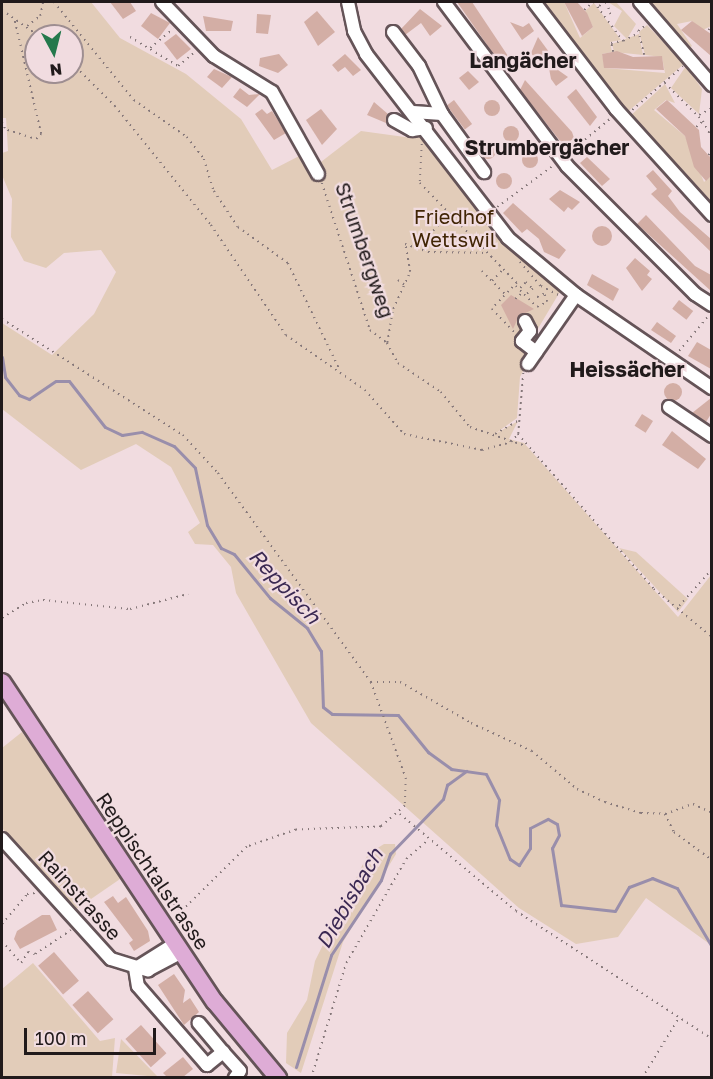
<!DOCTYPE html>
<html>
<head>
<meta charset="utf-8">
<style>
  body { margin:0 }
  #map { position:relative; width:713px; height:1079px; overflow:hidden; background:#f1dce0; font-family:"Golos Text",sans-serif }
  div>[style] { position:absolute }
  .green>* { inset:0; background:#e2ccb9 }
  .stream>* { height:3px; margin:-1.5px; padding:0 1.5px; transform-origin:1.5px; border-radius:1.5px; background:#998eab }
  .building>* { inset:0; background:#d3aea5; transform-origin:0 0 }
  .round { border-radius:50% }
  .path>* { height:1.5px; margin-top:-0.75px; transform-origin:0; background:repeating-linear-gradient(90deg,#86787a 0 1.5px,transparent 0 6px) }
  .roads { filter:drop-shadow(2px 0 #655458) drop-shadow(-2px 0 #655458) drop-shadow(0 2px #655458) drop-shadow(0 -2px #655458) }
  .minor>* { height:12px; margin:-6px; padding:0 6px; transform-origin:6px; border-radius:6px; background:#fff }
  .major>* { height:16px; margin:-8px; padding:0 8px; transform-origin:8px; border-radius:8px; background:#deacd6 }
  span { translate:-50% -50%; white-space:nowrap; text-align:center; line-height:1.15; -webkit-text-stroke:4.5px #f1dce0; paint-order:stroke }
  .park-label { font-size:20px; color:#412505 }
  .street-label { font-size:20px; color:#211a1b }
  .neighbourhood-label { font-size:21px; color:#211a1b; font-weight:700 }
  .water-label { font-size:21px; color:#3b2953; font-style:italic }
  .frame { position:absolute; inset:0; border:3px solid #211a1b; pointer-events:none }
  .north { position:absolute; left:24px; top:24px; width:60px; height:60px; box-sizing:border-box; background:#f1dce0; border:2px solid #9e8e91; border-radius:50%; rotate:173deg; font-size:16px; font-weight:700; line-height:24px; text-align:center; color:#211a1b }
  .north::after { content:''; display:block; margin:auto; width:21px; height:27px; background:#24794c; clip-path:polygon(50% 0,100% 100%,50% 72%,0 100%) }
  .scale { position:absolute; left:24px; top:1028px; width:132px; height:27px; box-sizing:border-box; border:3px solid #211a1b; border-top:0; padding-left:8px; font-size:18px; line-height:21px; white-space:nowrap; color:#211a1b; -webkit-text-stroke:4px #f1dce0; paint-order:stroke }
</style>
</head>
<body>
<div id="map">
  <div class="green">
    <div style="clip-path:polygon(evenodd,2px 2px,91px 2px,120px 38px,186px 74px,241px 119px,272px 170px,305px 153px,317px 165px,361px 131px,412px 138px,425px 134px,504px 241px,561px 290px,533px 337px,539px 341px,520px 377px,517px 418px,495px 434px,518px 421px,509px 439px,524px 443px,678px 617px,711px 575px,711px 945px,646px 898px,618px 937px,576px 944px,519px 908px,311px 723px,236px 593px,231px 567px,213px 545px,195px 544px,188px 532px,200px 523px,171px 467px,136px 444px,81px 470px,2px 409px,2px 323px,52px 355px,94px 314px,116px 272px,101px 250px,64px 253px,46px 268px,24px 261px,11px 237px,12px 199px,2px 175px,2px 153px,8px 151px,6px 118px,2px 118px,2px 2px,36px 36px,72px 36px,72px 72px,36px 72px,36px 36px)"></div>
    <div style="clip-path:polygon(540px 2px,564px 2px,580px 38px,593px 27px,585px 11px,594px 3px,621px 40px,610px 42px,612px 52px,602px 54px,605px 68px,665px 73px,662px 57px,645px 55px,639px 32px,647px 25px,684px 64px,625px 114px)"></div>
    <div style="clip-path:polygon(608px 2px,616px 2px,636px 24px,627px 39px,614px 26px,622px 11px)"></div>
    <div style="clip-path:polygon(646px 2px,711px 2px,711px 26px,701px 31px,692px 21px,677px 24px,692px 46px,687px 50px)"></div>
    <div style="clip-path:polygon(639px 34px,643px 55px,614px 52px,612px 44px)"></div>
    <div style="clip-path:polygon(686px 66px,702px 89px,699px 114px,671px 88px)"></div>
    <div style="clip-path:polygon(665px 84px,675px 103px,666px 100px,654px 110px,685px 136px,704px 182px,711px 176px,711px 211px,628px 118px)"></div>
    <div style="clip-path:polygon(619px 548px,636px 552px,688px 599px,678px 612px)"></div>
    <div style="clip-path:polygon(22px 732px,123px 877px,75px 910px,2px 828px,2px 748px)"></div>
    <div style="clip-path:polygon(384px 844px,395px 844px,396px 854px,343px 942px,301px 1073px,286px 1063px,287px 1033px,307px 1000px,315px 961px,368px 854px)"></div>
    <div style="clip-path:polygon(33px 963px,100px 1041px,115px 1038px,112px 1077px,2px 1077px,2px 989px)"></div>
    <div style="clip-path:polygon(121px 1039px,158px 1077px,116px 1073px)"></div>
  </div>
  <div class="stream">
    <div style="left:2px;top:357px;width:20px;rotate:81deg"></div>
    <div style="left:5px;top:377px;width:23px;rotate:52deg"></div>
    <div style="left:19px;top:395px;width:11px;rotate:22deg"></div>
    <div style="left:29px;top:399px;width:32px;rotate:-34deg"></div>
    <div style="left:56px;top:381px;width:13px"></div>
    <div style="left:69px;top:381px;width:58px;rotate:52deg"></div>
    <div style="left:105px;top:427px;width:19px;rotate:25deg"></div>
    <div style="left:122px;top:435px;width:20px;rotate:-9deg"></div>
    <div style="left:142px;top:432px;width:35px;rotate:24deg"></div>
    <div style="left:174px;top:446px;width:30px;rotate:46deg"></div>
    <div style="left:195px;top:468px;width:58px;rotate:78.1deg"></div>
    <div style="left:207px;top:525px;width:27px;rotate:59deg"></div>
    <div style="left:221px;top:548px;width:14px;rotate:25deg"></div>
    <div style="left:234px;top:554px;width:57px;rotate:50.7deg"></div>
    <div style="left:270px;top:598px;width:48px;rotate:39deg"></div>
    <div style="left:307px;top:628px;width:27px;rotate:59deg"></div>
    <div style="left:321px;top:651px;width:56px;rotate:88deg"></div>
    <div style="left:323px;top:707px;width:11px;rotate:38deg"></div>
    <div style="left:332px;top:714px;width:66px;rotate:0.9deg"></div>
    <div style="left:398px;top:715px;width:48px;rotate:51deg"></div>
    <div style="left:428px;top:752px;width:29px;rotate:36deg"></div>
    <div style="left:451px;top:769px;width:35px;rotate:8deg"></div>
    <div style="left:486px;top:774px;width:29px;rotate:63deg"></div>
    <div style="left:499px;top:800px;width:25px;rotate:97deg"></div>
    <div style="left:496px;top:825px;width:37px;rotate:68deg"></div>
    <div style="left:510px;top:859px;width:11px;rotate:34deg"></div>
    <div style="left:519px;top:865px;width:20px;rotate:-57deg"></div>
    <div style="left:530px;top:848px;width:20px;rotate:-90deg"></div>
    <div style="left:530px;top:828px;width:20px;rotate:-27deg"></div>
    <div style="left:548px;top:819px;width:10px;rotate:29deg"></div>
    <div style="left:557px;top:824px;width:11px;rotate:80deg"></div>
    <div style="left:559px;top:835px;width:15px;rotate:118deg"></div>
    <div style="left:552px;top:848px;width:58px;rotate:81deg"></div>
    <div style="left:561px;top:905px;width:54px;rotate:6.3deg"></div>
    <div style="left:615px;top:911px;width:28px;rotate:-60deg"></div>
    <div style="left:629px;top:887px;width:25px;rotate:-21deg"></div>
    <div style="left:652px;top:878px;width:27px;rotate:22deg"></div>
    <div style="left:677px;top:888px;width:69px;rotate:59.3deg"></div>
    <div style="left:296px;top:1067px;width:117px;rotate:-72.6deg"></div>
    <div style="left:331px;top:955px;width:90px;rotate:-56.3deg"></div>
    <div style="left:381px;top:880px;width:28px;rotate:-71deg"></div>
    <div style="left:390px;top:854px;width:76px;rotate:-46.1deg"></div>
    <div style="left:443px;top:799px;width:15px;rotate:-74deg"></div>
    <div style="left:447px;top:785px;width:24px;rotate:-36deg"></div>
  </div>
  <div class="building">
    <div style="clip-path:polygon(110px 2px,130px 2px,136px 11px,123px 19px)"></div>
    <div style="clip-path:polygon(457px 2px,472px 2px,508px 56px,499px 62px)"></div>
    <div style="clip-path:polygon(564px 2px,577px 2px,587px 13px,593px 27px,582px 36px)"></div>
    <div style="clip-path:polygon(420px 9px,442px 26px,430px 36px,421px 23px,405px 35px,401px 29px)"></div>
    <div style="clip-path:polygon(317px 11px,335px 32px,318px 46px,304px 22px)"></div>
    <div style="clip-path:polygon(151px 13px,170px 23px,158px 39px,141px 26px)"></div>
    <div style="clip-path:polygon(257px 14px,271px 15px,268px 34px,256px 33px)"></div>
    <div style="clip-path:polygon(203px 16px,233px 21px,231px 31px,206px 31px)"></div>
    <div style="clip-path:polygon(692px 21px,711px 34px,711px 56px,681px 30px)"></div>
    <div style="clip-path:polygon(510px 22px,523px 27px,529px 23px,534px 31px,522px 40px)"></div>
    <div style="clip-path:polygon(176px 34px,191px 49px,177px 60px,164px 43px)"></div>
    <div style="clip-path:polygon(538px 37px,549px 52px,537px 61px,531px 53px)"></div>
    <div style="clip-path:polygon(617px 51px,633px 57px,662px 56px,664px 70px,604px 68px,602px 54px)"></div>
    <div style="clip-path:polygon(279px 54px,288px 65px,278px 73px,259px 66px,260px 58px)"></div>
    <div style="clip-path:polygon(345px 54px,361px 70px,353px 76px,345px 67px,338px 72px,332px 65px)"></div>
    <div style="clip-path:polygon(548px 63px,568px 77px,556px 86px,551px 79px)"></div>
    <div style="clip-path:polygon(214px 69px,232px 77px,222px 88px,207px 77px)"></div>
    <div style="clip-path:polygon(468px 71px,479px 82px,469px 90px,459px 78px)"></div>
    <div style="clip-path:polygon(525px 80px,572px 132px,574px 138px,564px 146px,520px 90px)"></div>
    <div style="clip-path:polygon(240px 88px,249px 95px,260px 94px,247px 107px,233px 97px)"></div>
    <div style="clip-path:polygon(576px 89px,597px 117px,590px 126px,567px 97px)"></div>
    <div class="round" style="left:484px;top:100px;width:16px;height:16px"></div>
    <div style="left:454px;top:100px;width:30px;height:9px;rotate:53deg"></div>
    <div style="clip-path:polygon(667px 100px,699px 130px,701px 147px,711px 158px,711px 176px,706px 181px,694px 167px,685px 136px,656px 109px)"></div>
    <div style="clip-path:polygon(374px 102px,388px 114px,386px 123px,367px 115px)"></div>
    <div style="clip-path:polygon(262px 109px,267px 114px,272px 111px,286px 133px,274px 140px,255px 114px)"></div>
    <div style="clip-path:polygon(321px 109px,337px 129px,322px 145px,306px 120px)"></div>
    <div class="round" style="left:503px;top:126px;width:16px;height:16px"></div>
    <div class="round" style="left:480px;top:143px;width:16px;height:16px"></div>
    <div class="round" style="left:522px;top:152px;width:16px;height:16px"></div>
    <div style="clip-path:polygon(587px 157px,610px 179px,602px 186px,580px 163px)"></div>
    <div style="clip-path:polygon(653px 170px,672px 191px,668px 196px,680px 212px,711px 239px,711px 252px,651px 194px,657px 189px,646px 176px)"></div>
    <div class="round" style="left:496px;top:173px;width:16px;height:16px"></div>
    <div style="clip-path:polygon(560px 190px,580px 202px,572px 210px,568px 207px,564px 212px,549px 199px)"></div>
    <div style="clip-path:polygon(513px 203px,566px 250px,559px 259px,544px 252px,539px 239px,527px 229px,522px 233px,503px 213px)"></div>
    <div style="clip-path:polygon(646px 215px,695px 266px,711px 275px,711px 291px,637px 224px)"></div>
    <div class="round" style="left:592px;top:226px;width:20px;height:20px"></div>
    <div style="clip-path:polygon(635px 258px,650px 271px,647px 275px,652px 279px,642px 291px,626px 268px)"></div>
    <div style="clip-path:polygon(592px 274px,619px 289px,613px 301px,587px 285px)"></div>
    <div style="clip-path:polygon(511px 295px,534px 309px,519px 316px,513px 329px,501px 305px)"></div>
    <div style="left:679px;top:300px;width:18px;height:11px;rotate:38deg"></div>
    <div style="clip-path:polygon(657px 322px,676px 336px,671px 343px,651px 330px)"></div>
    <div style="clip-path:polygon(697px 342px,711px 350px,711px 369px,688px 356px)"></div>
    <div class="round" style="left:664px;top:383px;width:18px;height:18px"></div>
    <div style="clip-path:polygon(711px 398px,711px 414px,706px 422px,692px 413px)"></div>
    <div style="left:642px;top:414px;width:13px;height:14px;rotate:32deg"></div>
    <div style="clip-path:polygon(672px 431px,706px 459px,698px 469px,662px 445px)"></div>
    <div style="clip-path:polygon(113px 896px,118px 903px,126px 897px,148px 931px,150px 941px,134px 951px,129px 943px,133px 940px,104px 902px)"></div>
    <div style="clip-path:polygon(42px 915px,50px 915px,57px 930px,20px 949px,14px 939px,17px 931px)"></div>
    <div style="left:54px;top:952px;width:38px;height:21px;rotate:49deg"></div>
    <div style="clip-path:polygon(174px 974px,185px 990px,183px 1003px,190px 998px,199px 1012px,184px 1025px,158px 985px)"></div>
    <div style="left:88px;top:991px;width:38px;height:21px;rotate:48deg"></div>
    <div style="left:141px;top:1025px;width:38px;height:21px;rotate:48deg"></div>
    <div style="clip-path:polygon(183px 1057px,193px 1069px,183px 1077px,167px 1077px,163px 1073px)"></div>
  </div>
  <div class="path">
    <div style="left:54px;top:2px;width:127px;rotate:50.8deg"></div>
    <div style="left:134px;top:100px;width:65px;rotate:34.9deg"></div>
    <div style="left:187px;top:137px;width:28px;rotate:52deg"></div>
    <div style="left:204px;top:159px;width:34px;rotate:73deg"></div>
    <div style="left:214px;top:191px;width:43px;rotate:56.3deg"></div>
    <div style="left:238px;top:227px;width:62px;rotate:35.8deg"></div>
    <div style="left:288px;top:263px;width:117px;rotate:64.1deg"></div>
    <div style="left:594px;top:2px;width:49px;rotate:53.4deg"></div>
    <div style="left:623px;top:41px;width:18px;rotate:-27deg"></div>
    <div style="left:599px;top:6px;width:9px;rotate:-27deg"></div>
    <div style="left:607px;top:2px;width:11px;rotate:75deg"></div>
    <div style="left:2px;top:10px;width:45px;rotate:35.1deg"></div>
    <div style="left:584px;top:10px;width:12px;rotate:-42deg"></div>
    <div style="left:610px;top:13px;width:5px;rotate:53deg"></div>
    <div style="left:27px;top:26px;width:16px;rotate:-38deg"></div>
    <div style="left:40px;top:16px;width:14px;rotate:-78deg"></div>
    <div style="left:708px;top:30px;width:5px;rotate:-37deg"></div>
    <div style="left:130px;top:37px;width:56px;rotate:31.1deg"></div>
    <div style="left:178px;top:66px;width:23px;rotate:-40deg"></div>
    <div style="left:150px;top:48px;width:30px;rotate:-40deg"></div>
    <div style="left:613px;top:52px;width:9px;rotate:-103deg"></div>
    <div style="left:611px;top:43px;width:11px;rotate:-10deg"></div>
    <div style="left:644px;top:55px;width:25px;rotate:-104deg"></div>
    <div style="left:638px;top:31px;width:11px;rotate:-38deg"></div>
    <div style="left:72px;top:63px;width:61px;rotate:45deg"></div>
    <div style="left:115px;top:106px;width:153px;rotate:51.1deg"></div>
    <div style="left:211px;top:225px;width:133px;rotate:55.7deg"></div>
    <div style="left:286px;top:335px;width:96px;rotate:34.8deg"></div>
    <div style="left:365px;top:390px;width:59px;rotate:48.4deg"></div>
    <div style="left:404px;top:434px;width:80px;rotate:11.6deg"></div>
    <div style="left:482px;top:450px;width:30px;rotate:-15deg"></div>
    <div style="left:511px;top:442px;width:11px;rotate:-49deg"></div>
    <div style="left:518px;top:434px;width:61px;rotate:-85.3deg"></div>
    <div style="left:665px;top:83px;width:54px;rotate:45deg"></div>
    <div style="left:703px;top:121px;width:19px;rotate:62deg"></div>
    <div style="left:632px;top:110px;width:67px;rotate:-40.8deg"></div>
    <div style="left:699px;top:115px;width:15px;rotate:-28deg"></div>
    <div style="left:711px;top:115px;width:1px;rotate:-45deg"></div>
    <div style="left:2px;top:122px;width:7px;rotate:63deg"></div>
    <div style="left:696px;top:127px;width:9px;rotate:-41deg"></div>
    <div style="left:2px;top:128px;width:36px;rotate:18deg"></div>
    <div style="left:36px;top:139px;width:7px;rotate:-45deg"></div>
    <div style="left:41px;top:134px;width:118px;rotate:-103.2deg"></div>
    <div style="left:422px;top:144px;width:39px;rotate:93deg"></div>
    <div style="left:420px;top:183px;width:139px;rotate:45.9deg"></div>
    <div style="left:517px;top:283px;width:36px;rotate:134deg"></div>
    <div style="left:492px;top:309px;width:35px;rotate:46deg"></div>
    <div style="left:571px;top:151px;width:52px;rotate:-39.5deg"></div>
    <div style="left:708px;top:155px;width:5px;rotate:-37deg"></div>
    <div style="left:322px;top:183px;width:155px;rotate:71.9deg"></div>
    <div style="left:370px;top:330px;width:21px;rotate:37deg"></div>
    <div style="left:387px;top:343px;width:23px;rotate:61deg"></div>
    <div style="left:398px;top:363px;width:52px;rotate:34deg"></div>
    <div style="left:441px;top:392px;width:45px;rotate:50.4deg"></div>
    <div style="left:470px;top:427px;width:56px;rotate:18.8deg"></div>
    <div style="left:497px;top:207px;width:71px;rotate:-36.4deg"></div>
    <div style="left:429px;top:235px;width:30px;rotate:-46deg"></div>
    <div style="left:520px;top:262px;width:32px;rotate:49deg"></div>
    <div style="left:541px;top:286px;width:20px;rotate:27deg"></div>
    <div style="left:482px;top:271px;width:33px;rotate:45deg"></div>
    <div style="left:398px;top:280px;width:9px;rotate:36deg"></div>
    <div style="left:492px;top:281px;width:16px;rotate:-47deg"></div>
    <div style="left:516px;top:286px;width:30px;rotate:45deg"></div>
    <div style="left:537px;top:307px;width:11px;rotate:-27deg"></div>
    <div style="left:547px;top:302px;width:9px;rotate:-111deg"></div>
    <div style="left:544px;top:294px;width:11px;rotate:153deg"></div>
    <div style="left:520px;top:288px;width:8px;rotate:-45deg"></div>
    <div style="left:526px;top:282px;width:10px;rotate:45deg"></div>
    <div style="left:533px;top:289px;width:9px;rotate:139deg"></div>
    <div style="left:515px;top:299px;width:9px;rotate:-41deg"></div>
    <div style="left:2px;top:319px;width:215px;rotate:32.7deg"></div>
    <div style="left:183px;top:435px;width:52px;rotate:47.4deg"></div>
    <div style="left:218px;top:473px;width:259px;rotate:53.8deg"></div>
    <div style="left:371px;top:682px;width:102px;rotate:70deg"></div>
    <div style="left:406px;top:778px;width:28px;rotate:92deg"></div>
    <div style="left:405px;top:806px;width:32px;rotate:139deg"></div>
    <div style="left:381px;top:827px;width:85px;rotate:178deg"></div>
    <div style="left:296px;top:830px;width:52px;rotate:160.9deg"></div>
    <div style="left:247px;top:847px;width:93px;rotate:135.4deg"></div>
    <div style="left:181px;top:912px;width:19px;rotate:81deg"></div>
    <div style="left:387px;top:343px;width:35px;rotate:-80deg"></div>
    <div style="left:393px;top:309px;width:41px;rotate:-65.3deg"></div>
    <div style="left:410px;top:272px;width:28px;rotate:-100deg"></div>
    <div style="left:405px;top:244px;width:24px;rotate:19deg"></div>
    <div style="left:428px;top:252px;width:60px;rotate:1deg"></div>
    <div style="left:679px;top:351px;width:47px;rotate:-50.2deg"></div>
    <div style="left:495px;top:434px;width:28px;rotate:-30deg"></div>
    <div style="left:518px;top:434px;width:206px;rotate:48.7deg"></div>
    <div style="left:654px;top:589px;width:75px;rotate:39.6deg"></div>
    <div style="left:679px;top:606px;width:50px;rotate:-48.3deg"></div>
    <div style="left:2px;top:618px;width:28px;rotate:-32deg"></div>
    <div style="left:26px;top:603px;width:17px;rotate:-10deg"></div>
    <div style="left:43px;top:600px;width:87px;rotate:5.9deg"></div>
    <div style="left:130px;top:609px;width:60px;rotate:-14.5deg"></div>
    <div style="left:371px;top:682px;width:29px"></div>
    <div style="left:400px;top:682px;width:82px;rotate:30deg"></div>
    <div style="left:471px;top:723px;width:67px;rotate:24.7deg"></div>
    <div style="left:532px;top:751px;width:59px;rotate:40.2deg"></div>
    <div style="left:577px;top:789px;width:31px;rotate:25deg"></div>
    <div style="left:605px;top:802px;width:38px;rotate:17deg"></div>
    <div style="left:641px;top:813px;width:24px;rotate:2deg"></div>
    <div style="left:665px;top:814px;width:30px;rotate:-20deg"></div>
    <div style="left:693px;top:804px;width:21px;rotate:25deg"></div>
    <div style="left:710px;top:730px;width:2px"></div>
    <div style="left:400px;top:814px;width:151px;rotate:39.9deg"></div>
    <div style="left:516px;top:911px;width:234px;rotate:33.1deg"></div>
    <div style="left:665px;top:814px;width:20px;rotate:63deg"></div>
    <div style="left:674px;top:832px;width:47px;rotate:36.4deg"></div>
    <div style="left:129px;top:848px;width:81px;rotate:51deg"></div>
    <div style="left:2px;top:924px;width:39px;rotate:-50deg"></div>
    <div style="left:27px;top:894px;width:8px;rotate:-7deg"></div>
    <div style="left:2px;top:941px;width:29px;rotate:49deg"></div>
    <div style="left:21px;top:963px;width:13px;rotate:-58deg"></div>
    <div style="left:28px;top:952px;width:7px;rotate:16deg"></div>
    <div style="left:35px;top:954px;width:43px;rotate:-33.7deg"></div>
    <div style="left:297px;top:1077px;width:1px;rotate:90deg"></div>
    <div style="left:311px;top:1078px;width:120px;rotate:-73.1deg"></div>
    <div style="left:346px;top:963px;width:120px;rotate:-60deg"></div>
    <div style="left:406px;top:859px;width:29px;rotate:-41deg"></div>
    <div style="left:313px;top:1078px;width:18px"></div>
    <div style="left:642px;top:1078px;width:69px;rotate:-58.6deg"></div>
  </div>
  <div class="roads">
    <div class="minor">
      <div style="left:162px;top:2px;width:75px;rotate:46.1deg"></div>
      <div style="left:214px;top:56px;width:68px;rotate:31.8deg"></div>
      <div style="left:272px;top:92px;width:94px;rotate:60.7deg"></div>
      <div style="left:348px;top:2px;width:30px;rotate:78deg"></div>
      <div style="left:354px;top:31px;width:26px;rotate:62deg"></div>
      <div style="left:366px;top:54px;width:232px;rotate:52.3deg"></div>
      <div style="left:508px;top:238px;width:89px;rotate:40deg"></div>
      <div style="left:576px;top:295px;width:165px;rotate:34.4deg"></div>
      <div style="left:444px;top:2px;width:205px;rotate:53.1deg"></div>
      <div style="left:567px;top:166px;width:181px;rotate:45deg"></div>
      <div style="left:695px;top:294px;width:20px;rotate:33deg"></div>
      <div style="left:534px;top:2px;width:135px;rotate:52.5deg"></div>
      <div style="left:616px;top:109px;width:143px;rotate:47.8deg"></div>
      <div style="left:640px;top:2px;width:110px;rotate:49.1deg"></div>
      <div style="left:393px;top:32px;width:43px;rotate:52.6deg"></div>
      <div style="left:419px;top:66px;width:53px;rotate:64.4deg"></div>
      <div style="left:442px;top:114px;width:29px;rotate:-176deg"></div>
      <div style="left:442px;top:114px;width:72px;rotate:54.1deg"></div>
      <div style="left:394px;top:120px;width:21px;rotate:29deg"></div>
      <div style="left:412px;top:130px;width:14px;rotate:-8deg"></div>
      <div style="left:525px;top:321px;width:11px;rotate:63deg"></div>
      <div style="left:530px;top:331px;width:13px;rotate:129deg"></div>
      <div style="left:522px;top:341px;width:18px;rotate:38deg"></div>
      <div style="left:528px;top:364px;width:84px;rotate:-55.2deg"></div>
      <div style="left:669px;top:407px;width:52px;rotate:34deg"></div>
      <div style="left:2px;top:839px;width:162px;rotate:47.8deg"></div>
      <div style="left:111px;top:959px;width:39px;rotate:17deg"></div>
      <div style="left:148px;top:970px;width:38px;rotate:-28deg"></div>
      <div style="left:135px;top:968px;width:18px;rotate:81deg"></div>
      <div style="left:138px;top:986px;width:105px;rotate:48.9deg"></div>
      <div style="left:207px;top:1065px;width:21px;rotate:-39deg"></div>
      <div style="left:223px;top:1052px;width:38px;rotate:-130deg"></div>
      <div style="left:136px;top:968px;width:47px;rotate:-32deg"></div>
      <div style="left:223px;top:1052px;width:25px;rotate:48deg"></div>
      <div style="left:240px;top:1071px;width:9px;rotate:126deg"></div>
    </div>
    <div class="major">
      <div style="left:2px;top:682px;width:384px;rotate:56.4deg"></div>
      <div style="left:215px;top:1002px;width:99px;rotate:50.3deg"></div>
    </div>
  </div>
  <div class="park-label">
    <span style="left:454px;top:228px">Friedhof<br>Wettswil</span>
  </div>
  <div class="street-label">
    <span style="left:365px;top:250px;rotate:71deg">Strumbergweg</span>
    <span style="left:153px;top:871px;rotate:56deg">Reppischtalstrasse</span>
    <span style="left:80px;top:895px;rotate:48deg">Rainstrasse</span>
  </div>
  <div class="neighbourhood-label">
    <span style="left:523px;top:60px">Langächer</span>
    <span style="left:547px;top:147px">Strumbergächer</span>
    <span style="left:627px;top:369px">Heissächer</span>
  </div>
  <div class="water-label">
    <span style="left:285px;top:586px;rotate:47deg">Reppisch</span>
    <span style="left:349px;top:898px;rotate:-60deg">Diebisbach</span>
  </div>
  <div class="frame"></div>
  <div class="north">N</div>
  <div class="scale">100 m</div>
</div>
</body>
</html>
